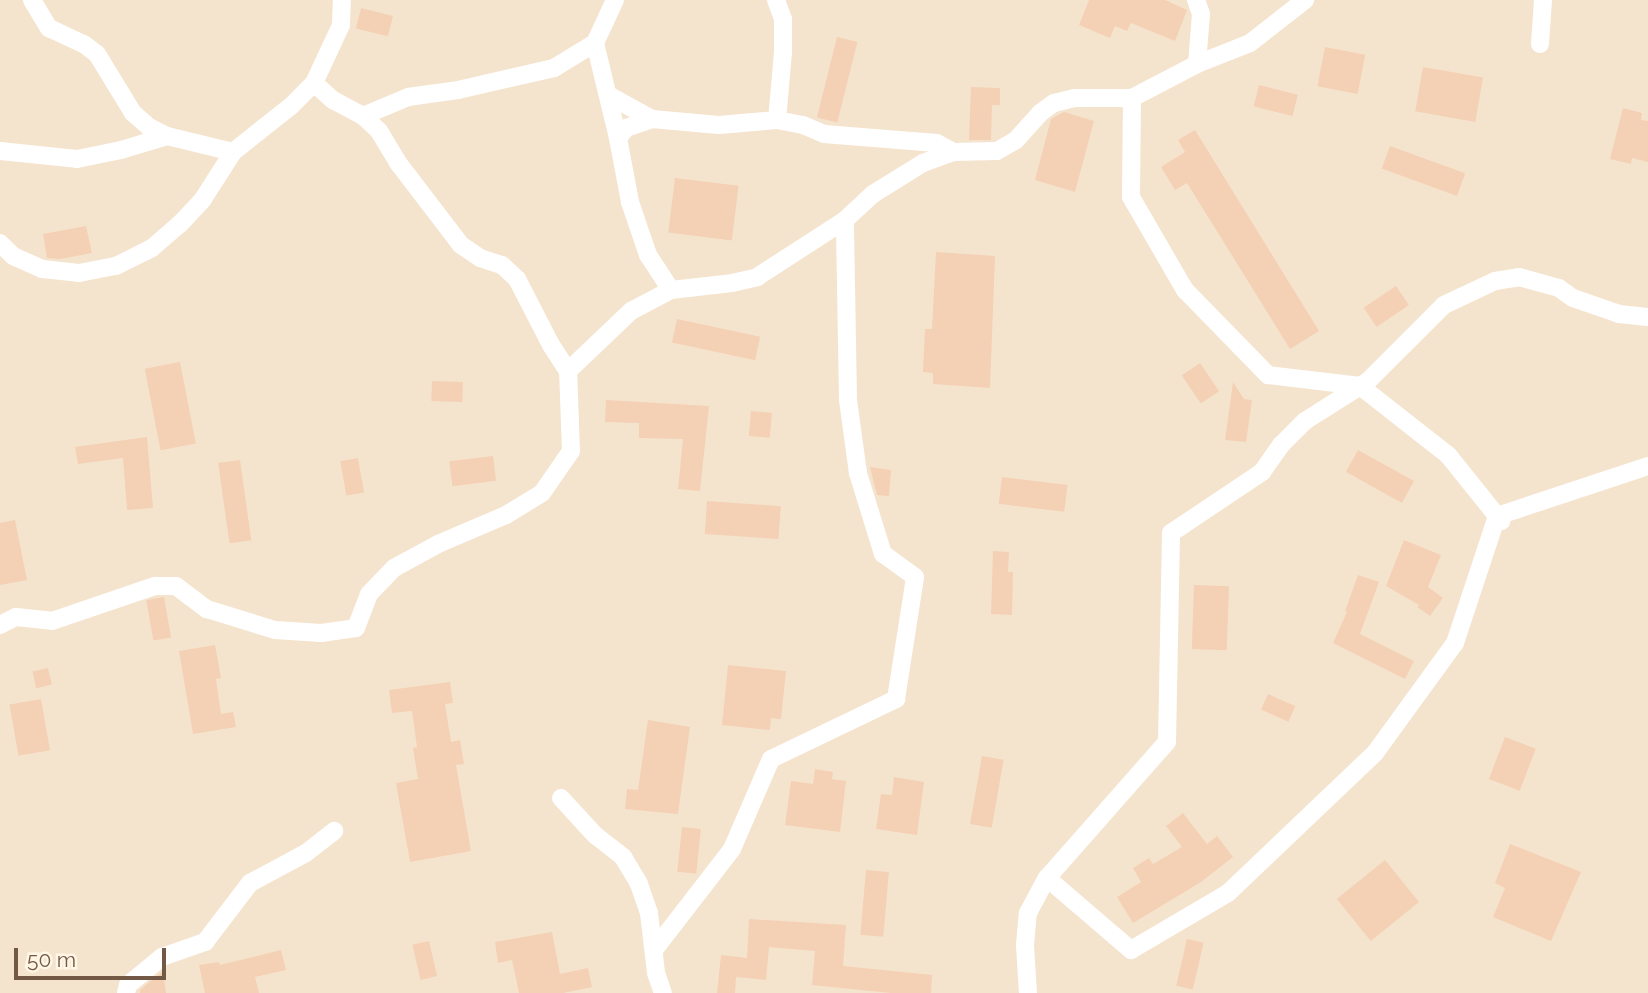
<!DOCTYPE html>
<html>
<head>
<meta charset="utf-8">
<style>
  body { margin:0 }
  #map { position:relative; width:1648px; height:993px; overflow:hidden; background:#fdf2df; font-family:Raleway,sans-serif }
  div>[style] { position:absolute }
  .residential>* { inset:0; background:#f5e4cd; transform-origin:0 0 }
  .building>* { inset:0; background:#f4d0b5; transform-origin:0 0 }
  .minor>* { height:18px; margin:-9px; padding:0 9px; transform-origin:9px; border-radius:9px; background:#fff }
  span { translate:-50% -50%; white-space:nowrap; text-align:center; line-height:1.15; -webkit-text-stroke:6px #fff6e6; paint-order:stroke }
  .scale { position:absolute; left:14px; top:948px; width:152px; height:32px; box-sizing:border-box; border:4px solid #745846; border-top:0; padding-left:9px; font-size:21px; line-height:24px; white-space:nowrap; color:#745846; -webkit-text-stroke:5px #fff6e6; paint-order:stroke }
</style>
</head>
<body>
<div id="map">
  <div class="residential">
    <div style="left:0;top:0;width:1648px;height:993px"></div>
  </div>
  <div class="building">
    <div style="clip-path:polygon(1089px 0,1165px 0,1187px 10px,1175px 41px,1131px 23px,1127px 31px,1115px 26px,1110px 38px,1079px 25px)"></div>
    <div style="left:361px;top:8px;width:33px;height:21px;rotate:14deg"></div>
    <div style="left:837px;top:37px;width:21px;height:83px;rotate:14deg"></div>
    <div style="left:1325px;top:47px;width:41px;height:40px;rotate:11deg"></div>
    <div style="left:1423px;top:67px;width:61px;height:45px;rotate:10deg"></div>
    <div style="left:1259px;top:85px;width:40px;height:22px;rotate:14deg"></div>
    <div style="clip-path:polygon(971px 87px,1000px 88px,1000px 105px,992px 105px,991px 140px,969px 140px)"></div>
    <div style="clip-path:polygon(1623px 108px,1642px 113px,1641px 120px,1648px 121px,1648px 162px,1632px 158px,1631px 164px,1610px 159px)"></div>
    <div style="clip-path:polygon(1064px 112px,1094px 121px,1075px 192px,1035px 180px,1051px 119px)"></div>
    <div style="clip-path:polygon(1195px 130px,1319px 331px,1290px 349px,1187px 183px,1175px 190px,1161px 167px,1185px 152px,1178px 140px)"></div>
    <div style="left:1390px;top:146px;width:80px;height:24px;rotate:20deg"></div>
    <div style="left:675px;top:178px;width:64px;height:55px;rotate:7deg"></div>
    <div style="clip-path:polygon(86px 226px,92px 253px,60px 259px,47px 258px,43px 234px)"></div>
    <div style="clip-path:polygon(936px 252px,995px 256px,990px 388px,933px 384px,933px 373px,923px 372px,925px 329px,932px 329px)"></div>
    <div style="left:1396px;top:286px;width:23px;height:39px;rotate:56deg"></div>
    <div style="left:677px;top:319px;width:85px;height:24px;rotate:12deg"></div>
    <div style="left:180px;top:362px;width:83px;height:36px;rotate:79deg"></div>
    <div style="left:1200px;top:363px;width:34px;height:22px;rotate:56deg"></div>
    <div style="left:432px;top:381px;width:31px;height:20px;rotate:2deg"></div>
    <div style="clip-path:polygon(1233px 382px,1244px 399px,1252px 400px,1246px 442px,1225px 440px)"></div>
    <div style="clip-path:polygon(606px 400px,709px 406px,700px 491px,678px 489px,683px 439px,639px 438px,639px 423px,605px 422px)"></div>
    <div style="left:751px;top:411px;width:21px;height:25px;rotate:5deg"></div>
    <div style="clip-path:polygon(147px 437px,153px 508px,127px 510px,123px 458px,78px 464px,75px 447px)"></div>
    <div style="left:1358px;top:450px;width:64px;height:25px;rotate:29deg"></div>
    <div style="left:493px;top:456px;width:25px;height:44px;rotate:83deg"></div>
    <div style="left:358px;top:458px;width:35px;height:18px;rotate:80deg"></div>
    <div style="left:240px;top:460px;width:81px;height:22px;rotate:82deg"></div>
    <div style="clip-path:polygon(870px 467px,891px 470px,889px 496px,877px 495px)"></div>
    <div style="left:1002px;top:477px;width:66px;height:27px;rotate:7deg"></div>
    <div style="left:707px;top:501px;width:74px;height:33px;rotate:4deg"></div>
    <div style="clip-path:polygon(15px 520px,27px 580px,0 585px,0 523px)"></div>
    <div style="clip-path:polygon(1404px 540px,1441px 555px,1428px 587px,1443px 598px,1430px 616px,1417px 607px,1419px 605px,1386px 586px)"></div>
    <div style="clip-path:polygon(993px 551px,1009px 552px,1008px 572px,1013px 572px,1012px 615px,991px 614px)"></div>
    <div style="clip-path:polygon(1358px 575px,1379px 582px,1360px 634px,1414px 661px,1405px 679px,1333px 643px,1347px 612px,1345px 611px)"></div>
    <div style="left:1194px;top:585px;width:35px;height:64px;rotate:2deg"></div>
    <div style="left:164px;top:597px;width:41px;height:18px;rotate:80deg"></div>
    <div style="clip-path:polygon(215px 645px,221px 678px,216px 679px,221px 714px,233px 712px,236px 727px,193px 734px,179px 651px)"></div>
    <div style="clip-path:polygon(728px 665px,786px 671px,781px 719px,771px 718px,770px 730px,722px 725px)"></div>
    <div style="left:48px;top:668px;width:17px;height:16px;rotate:77deg"></div>
    <div style="clip-path:polygon(450px 682px,453px 703px,445px 704px,451px 742px,460px 740px,464px 764px,456px 765px,471px 851px,410px 862px,396px 783px,418px 779px,413px 748px,417px 747px,412px 711px,392px 713px,389px 690px)"></div>
    <div style="left:1268px;top:694px;width:30px;height:17px;rotate:24deg"></div>
    <div style="left:41px;top:699px;width:52px;height:32px;rotate:80deg"></div>
    <div style="clip-path:polygon(648px 720px,690px 727px,678px 814px,625px 809px,627px 789px,638px 790px)"></div>
    <div style="left:1505px;top:737px;width:33px;height:45px;rotate:21deg"></div>
    <div style="left:982px;top:756px;width:22px;height:69px;rotate:10deg"></div>
    <div style="clip-path:polygon(815px 769px,833px 772px,832px 779px,846px 781px,840px 832px,785px 825px,791px 781px,813px 784px)"></div>
    <div style="clip-path:polygon(894px 777px,924px 782px,917px 835px,876px 829px,881px 794px,892px 795px)"></div>
    <div style="clip-path:polygon(1183px 813px,1207px 844px,1217px 836px,1233px 857px,1201px 882px,1133px 923px,1117px 897px,1141px 882px,1133px 868px,1149px 858px,1153px 864px,1182px 847px,1166px 826px)"></div>
    <div style="left:682px;top:827px;width:19px;height:45px;rotate:6deg"></div>
    <div style="clip-path:polygon(1510px 844px,1581px 872px,1551px 941px,1493px 917px,1505px 888px,1495px 883px)"></div>
    <div style="left:1385px;top:860px;width:54px;height:62px;rotate:51deg"></div>
    <div style="left:866px;top:870px;width:23px;height:65px;rotate:5deg"></div>
    <div style="clip-path:polygon(749px 919px,846px 925px,843px 966px,932px 975px,931px 993px,891px 993px,812px 985px,815px 951px,769px 947px,766px 980px,736px 977px,735px 993px,717px 993px,721px 955px,747px 958px)"></div>
    <div style="clip-path:polygon(552px 932px,560px 974px,588px 968px,592px 987px,563px 993px,519px 993px,512px 960px,498px 963px,495px 942px)"></div>
    <div style="left:1187px;top:939px;width:17px;height:48px;rotate:13deg"></div>
    <div style="left:429px;top:941px;width:36px;height:17px;rotate:77deg"></div>
    <div style="clip-path:polygon(281px 950px,286px 970px,255px 977px,259px 993px,205px 993px,199px 965px,219px 962px,220px 965px)"></div>
    <div style="clip-path:polygon(163px 971px,166px 993px,140px 993px,140px 990px)"></div>
  </div>
  <div class="minor">
    <div style="left:32px;top:0;width:33px;rotate:59deg"></div>
    <div style="left:49px;top:28px;width:38px;rotate:25deg"></div>
    <div style="left:84px;top:44px;width:16px;rotate:38deg"></div>
    <div style="left:97px;top:54px;width:69px;rotate:58.6deg"></div>
    <div style="left:133px;top:113px;width:21px;rotate:41deg"></div>
    <div style="left:149px;top:127px;width:20px;rotate:27deg"></div>
    <div style="left:167px;top:136px;width:68px;rotate:13.6deg"></div>
    <div style="left:233px;top:152px;width:74px;rotate:-38.4deg"></div>
    <div style="left:291px;top:106px;width:33px;rotate:-45deg"></div>
    <div style="left:314px;top:83px;width:64px;rotate:-65deg"></div>
    <div style="left:341px;top:25px;width:25px;rotate:-88deg"></div>
    <div style="left:776px;top:0;width:20px;rotate:70deg"></div>
    <div style="left:783px;top:19px;width:33px;rotate:90deg"></div>
    <div style="left:783px;top:52px;width:68px;rotate:95deg"></div>
    <div style="left:1196px;top:0;width:15px;rotate:70deg"></div>
    <div style="left:1201px;top:14px;width:50px;rotate:94.6deg"></div>
    <div style="left:595px;top:43px;width:98px;rotate:76.4deg"></div>
    <div style="left:1540px;top:44px;width:44px;rotate:-86.1deg"></div>
    <div style="left:314px;top:83px;width:25px;rotate:42deg"></div>
    <div style="left:333px;top:100px;width:34px;rotate:28deg"></div>
    <div style="left:363px;top:116px;width:22px;rotate:43deg"></div>
    <div style="left:379px;top:131px;width:39px;rotate:59deg"></div>
    <div style="left:399px;top:164px;width:102px;rotate:52.6deg"></div>
    <div style="left:461px;top:245px;width:23px;rotate:34deg"></div>
    <div style="left:480px;top:258px;width:23px;rotate:18deg"></div>
    <div style="left:502px;top:265px;width:21px;rotate:43deg"></div>
    <div style="left:517px;top:279px;width:74px;rotate:62.7deg"></div>
    <div style="left:551px;top:345px;width:31px;rotate:57deg"></div>
    <div style="left:610px;top:96px;width:48px;rotate:28.7deg"></div>
    <div style="left:1132px;top:98px;width:99px;rotate:90.6deg"></div>
    <div style="left:1131px;top:197px;width:108px;rotate:59.9deg"></div>
    <div style="left:1185px;top:290px;width:119px;rotate:45.7deg"></div>
    <div style="left:1268px;top:375px;width:93px;rotate:6.8deg"></div>
    <div style="left:1360px;top:386px;width:112px;rotate:38.1deg"></div>
    <div style="left:1448px;top:455px;width:85px;rotate:51.2deg"></div>
    <div style="left:363px;top:116px;width:49px;rotate:-22.9deg"></div>
    <div style="left:408px;top:97px;width:50px;rotate:-8deg"></div>
    <div style="left:458px;top:90px;width:98px;rotate:-12.9deg"></div>
    <div style="left:554px;top:68px;width:48px;rotate:-31.4deg"></div>
    <div style="left:595px;top:43px;width:47px;rotate:-65.1deg"></div>
    <div style="left:0;top:151px;width:77px;rotate:5.9deg"></div>
    <div style="left:77px;top:159px;width:45px;rotate:-11.6deg"></div>
    <div style="left:121px;top:150px;width:48px;rotate:-16.9deg"></div>
    <div style="left:0;top:243px;width:18px;rotate:45deg"></div>
    <div style="left:13px;top:256px;width:32px;rotate:24deg"></div>
    <div style="left:42px;top:269px;width:37px;rotate:6deg"></div>
    <div style="left:79px;top:273px;width:38px;rotate:-11deg"></div>
    <div style="left:116px;top:266px;width:40px;rotate:-26.6deg"></div>
    <div style="left:152px;top:248px;width:37px;rotate:-41deg"></div>
    <div style="left:180px;top:224px;width:34px;rotate:-47deg"></div>
    <div style="left:203px;top:199px;width:56px;rotate:-57.4deg"></div>
    <div style="left:671px;top:290px;width:42px;rotate:-123.3deg"></div>
    <div style="left:648px;top:255px;width:56px;rotate:-108.8deg"></div>
    <div style="left:630px;top:202px;width:65px;rotate:-100.6deg"></div>
    <div style="left:618px;top:138px;width:13px;rotate:-51deg"></div>
    <div style="left:626px;top:128px;width:28px;rotate:-19deg"></div>
    <div style="left:652px;top:119px;width:67px;rotate:5.1deg"></div>
    <div style="left:719px;top:125px;width:58px;rotate:-4.9deg"></div>
    <div style="left:777px;top:120px;width:26px;rotate:11deg"></div>
    <div style="left:803px;top:125px;width:23px;rotate:23deg"></div>
    <div style="left:824px;top:134px;width:113px;rotate:4.6deg"></div>
    <div style="left:937px;top:143px;width:18px;rotate:29deg"></div>
    <div style="left:0;top:625px;width:18px;rotate:-27deg"></div>
    <div style="left:16px;top:617px;width:36px;rotate:6deg"></div>
    <div style="left:52px;top:621px;width:109px;rotate:-18.8deg"></div>
    <div style="left:155px;top:586px;width:21px"></div>
    <div style="left:176px;top:586px;width:39px;rotate:37deg"></div>
    <div style="left:207px;top:609px;width:71px;rotate:17.2deg"></div>
    <div style="left:275px;top:630px;width:46px;rotate:3.7deg"></div>
    <div style="left:321px;top:633px;width:35px;rotate:-8deg"></div>
    <div style="left:356px;top:628px;width:36px;rotate:-69deg"></div>
    <div style="left:369px;top:594px;width:36px;rotate:-46deg"></div>
    <div style="left:394px;top:568px;width:50px;rotate:-28.6deg"></div>
    <div style="left:438px;top:544px;width:74px;rotate:-23.1deg"></div>
    <div style="left:506px;top:515px;width:42px;rotate:-31.4deg"></div>
    <div style="left:542px;top:493px;width:51px;rotate:-55.4deg"></div>
    <div style="left:571px;top:451px;width:80px;rotate:-92.1deg"></div>
    <div style="left:568px;top:371px;width:87px;rotate:-43.6deg"></div>
    <div style="left:631px;top:311px;width:45px;rotate:-27.7deg"></div>
    <div style="left:671px;top:290px;width:61px;rotate:-6.5deg"></div>
    <div style="left:732px;top:283px;width:26px;rotate:-13deg"></div>
    <div style="left:757px;top:277px;width:105px;rotate:-32.9deg"></div>
    <div style="left:845px;top:220px;width:38px;rotate:-43deg"></div>
    <div style="left:873px;top:194px;width:59px;rotate:-31.8deg"></div>
    <div style="left:923px;top:163px;width:32px;rotate:-20deg"></div>
    <div style="left:953px;top:152px;width:44px;rotate:-1.3deg"></div>
    <div style="left:997px;top:151px;width:22px;rotate:-30deg"></div>
    <div style="left:1016px;top:140px;width:36px;rotate:-48deg"></div>
    <div style="left:1040px;top:113px;width:17px;rotate:-36deg"></div>
    <div style="left:1054px;top:103px;width:21px;rotate:-14deg"></div>
    <div style="left:1074px;top:98px;width:58px"></div>
    <div style="left:1132px;top:98px;width:73px;rotate:-27.6deg"></div>
    <div style="left:1197px;top:64px;width:57px;rotate:-21.6deg"></div>
    <div style="left:1250px;top:43px;width:70px;rotate:-38deg"></div>
    <div style="left:561px;top:798px;width:50px;rotate:47.4deg"></div>
    <div style="left:595px;top:835px;width:36px;rotate:38deg"></div>
    <div style="left:623px;top:857px;width:31px;rotate:59deg"></div>
    <div style="left:639px;top:884px;width:31px;rotate:71deg"></div>
    <div style="left:649px;top:913px;width:60px;rotate:83.3deg"></div>
    <div style="left:656px;top:973px;width:21px;rotate:71deg"></div>
    <div style="left:1047px;top:878px;width:111px;rotate:40.6deg"></div>
    <div style="left:1131px;top:950px;width:113px;rotate:-30.4deg"></div>
    <div style="left:1228px;top:893px;width:203px;rotate:-43.6deg"></div>
    <div style="left:1375px;top:753px;width:136px;rotate:-54deg"></div>
    <div style="left:1455px;top:643px;width:134px;rotate:-71.7deg"></div>
    <div style="left:1497px;top:516px;width:159px;rotate:-18.3deg"></div>
    <div style="left:654px;top:950px;width:128px;rotate:-52.3deg"></div>
    <div style="left:732px;top:849px;width:98px;rotate:-66.6deg"></div>
    <div style="left:771px;top:759px;width:139px;rotate:-25.6deg"></div>
    <div style="left:896px;top:699px;width:123px;rotate:-81.1deg"></div>
    <div style="left:915px;top:577px;width:39px;rotate:-144deg"></div>
    <div style="left:883px;top:554px;width:85px;rotate:-107.2deg"></div>
    <div style="left:858px;top:473px;width:74px;rotate:-97.8deg"></div>
    <div style="left:848px;top:400px;width:180px;rotate:-91deg"></div>
    <div style="left:126px;top:993px;width:8px;rotate:-76deg"></div>
    <div style="left:128px;top:985px;width:44px;rotate:-39.5deg"></div>
    <div style="left:162px;top:957px;width:46px;rotate:-19.2deg"></div>
    <div style="left:205px;top:942px;width:74px;rotate:-52.7deg"></div>
    <div style="left:250px;top:883px;width:64px;rotate:-28.2deg"></div>
    <div style="left:306px;top:853px;width:36px;rotate:-38deg"></div>
    <div style="left:1028px;top:993px;width:48px;rotate:-93.6deg"></div>
    <div style="left:1025px;top:945px;width:32px;rotate:-85deg"></div>
    <div style="left:1028px;top:913px;width:40px;rotate:-62deg"></div>
    <div style="left:1047px;top:878px;width:181px;rotate:-48.6deg"></div>
    <div style="left:1167px;top:742px;width:209px;rotate:-88.9deg"></div>
    <div style="left:1171px;top:533px;width:110px;rotate:-33.8deg"></div>
    <div style="left:1262px;top:472px;width:33px;rotate:-55deg"></div>
    <div style="left:1281px;top:445px;width:34px;rotate:-45deg"></div>
    <div style="left:1305px;top:421px;width:75px;rotate:-32.4deg"></div>
    <div style="left:1368px;top:381px;width:107px;rotate:-45deg"></div>
    <div style="left:1444px;top:305px;width:56px;rotate:-25.2deg"></div>
    <div style="left:1495px;top:281px;width:24px;rotate:-9deg"></div>
    <div style="left:1519px;top:277px;width:41px;rotate:15.4deg"></div>
    <div style="left:1559px;top:288px;width:17px;rotate:36deg"></div>
    <div style="left:1573px;top:298px;width:49px;rotate:19.2deg"></div>
    <div style="left:1619px;top:314px;width:29px;rotate:6deg"></div>
  </div>
  <div class="scale">50 m</div>
</div>
</body>
</html>
